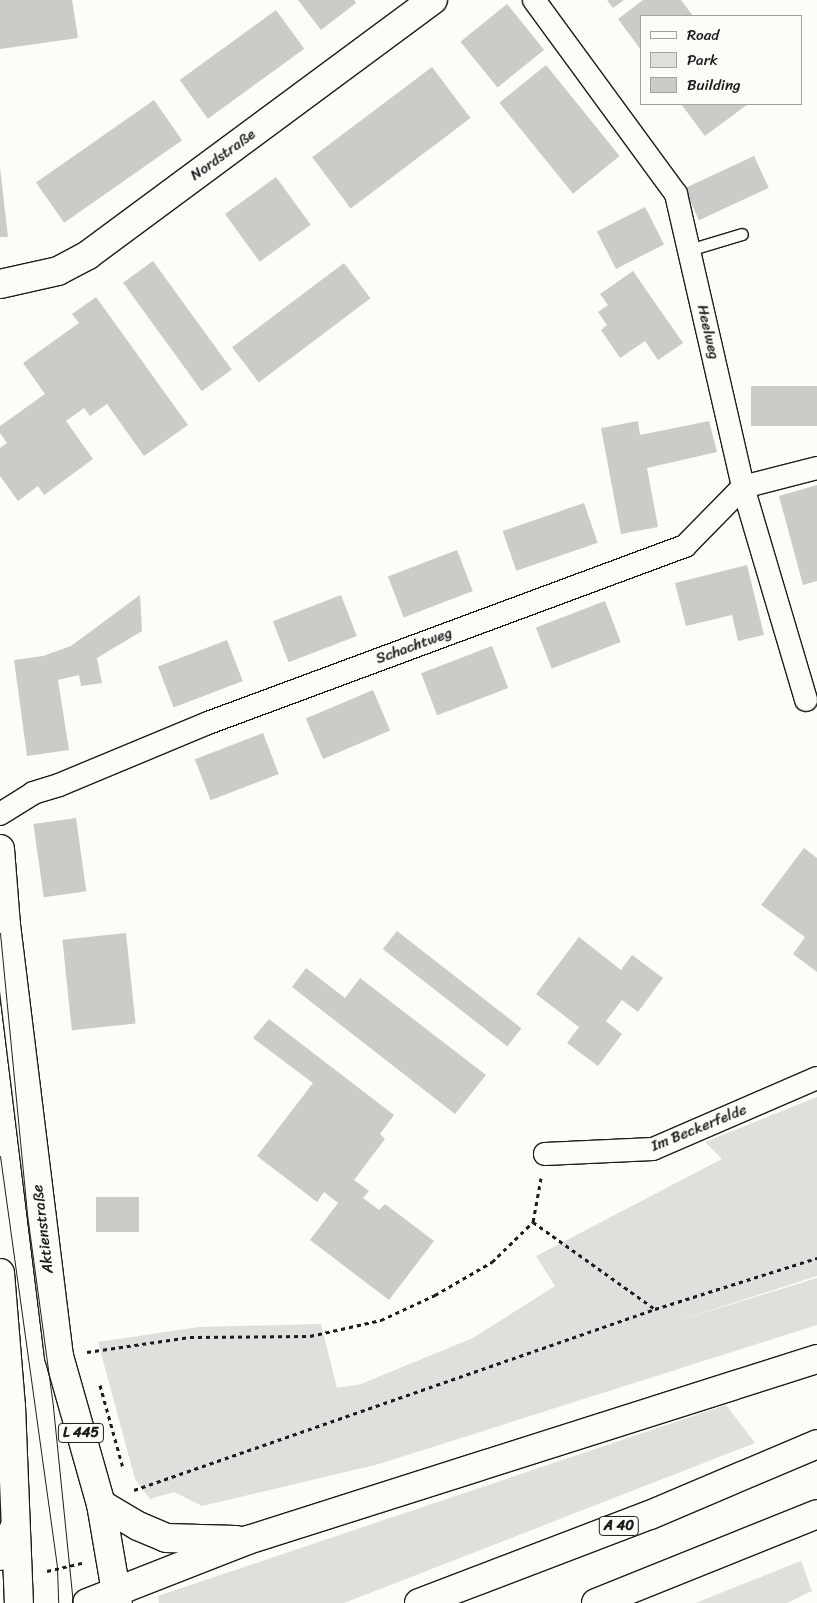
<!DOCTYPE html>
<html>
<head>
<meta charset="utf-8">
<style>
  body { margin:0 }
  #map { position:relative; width:817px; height:1603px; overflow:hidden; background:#fdfcf7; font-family:Sriracha,sans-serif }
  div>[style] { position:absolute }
  .green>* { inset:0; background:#e0dfdb }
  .building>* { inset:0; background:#cccbc8; transform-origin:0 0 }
  .path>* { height:3px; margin-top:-1.5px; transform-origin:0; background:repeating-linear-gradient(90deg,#1c1c1c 0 4px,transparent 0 8px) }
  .roads { filter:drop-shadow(1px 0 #1c1c1c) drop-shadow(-1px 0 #1c1c1c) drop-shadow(0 1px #1c1c1c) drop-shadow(0 -1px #1c1c1c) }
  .service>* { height:11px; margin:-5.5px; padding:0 5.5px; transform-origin:5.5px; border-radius:5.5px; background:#fdfcf7 }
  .minor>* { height:22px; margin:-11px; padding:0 11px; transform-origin:11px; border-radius:11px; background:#fdfcf7 }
  .tertiary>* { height:28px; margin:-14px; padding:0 14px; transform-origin:14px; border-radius:14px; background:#fdfcf7 }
  .primary>* { height:28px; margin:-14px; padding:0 14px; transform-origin:14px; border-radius:14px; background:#fdfcf7 }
  .motorway>* { height:28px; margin:-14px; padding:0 14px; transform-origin:14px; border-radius:14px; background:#fdfcf7 }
  .tram>* { height:1px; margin:-0.5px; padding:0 0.5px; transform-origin:0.5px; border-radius:0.5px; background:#1c1c1c }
  span { translate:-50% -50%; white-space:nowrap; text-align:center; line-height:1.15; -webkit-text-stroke:4.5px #fdfcf7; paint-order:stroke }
  .shield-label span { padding:1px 4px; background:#fdfcf7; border:1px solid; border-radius:4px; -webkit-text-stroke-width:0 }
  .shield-label { font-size:14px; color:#1c1c1c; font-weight:700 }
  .street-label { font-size:15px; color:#1c1c1c }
  .legend { position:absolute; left:640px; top:15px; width:162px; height:90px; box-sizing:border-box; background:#fdfcf7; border:1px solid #a3a29f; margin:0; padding:6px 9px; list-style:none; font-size:15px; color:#1c1c1c }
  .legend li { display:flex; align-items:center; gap:10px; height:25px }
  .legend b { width:25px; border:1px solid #a3a29f }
</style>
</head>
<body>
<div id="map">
  <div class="green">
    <div style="clip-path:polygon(817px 1097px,817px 1276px,668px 1324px,817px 1278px,817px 1325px,379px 1464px,202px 1506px,174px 1492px,150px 1499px,135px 1479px,98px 1342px,199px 1327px,321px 1324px,337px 1388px,361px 1384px,473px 1338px,555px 1286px,536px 1256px,722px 1159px,705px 1142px)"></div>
    <div style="clip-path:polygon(726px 1405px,755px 1443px,344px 1603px,159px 1603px,158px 1596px)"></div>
    <div style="clip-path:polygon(801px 1561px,812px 1591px,787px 1603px,695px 1603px)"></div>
  </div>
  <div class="building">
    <div style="clip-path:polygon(0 0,72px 0,78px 38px,0 49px)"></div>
    <div style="clip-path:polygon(298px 0,354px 0,356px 3px,321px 30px)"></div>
    <div style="clip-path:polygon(607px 0,624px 0,613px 8px)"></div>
    <div style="clip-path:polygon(643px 0,681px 0,693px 16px,641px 16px,641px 50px,618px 19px)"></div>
    <div style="left:507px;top:4px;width:59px;height:60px;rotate:51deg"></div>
    <div style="left:276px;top:10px;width:48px;height:119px;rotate:54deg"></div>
    <div style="left:546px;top:65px;width:117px;height:60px;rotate:51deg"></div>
    <div style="left:432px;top:67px;width:64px;height:150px;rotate:53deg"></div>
    <div style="left:154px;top:100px;width:49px;height:144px;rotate:55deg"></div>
    <div style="clip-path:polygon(681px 104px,748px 104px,705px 136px)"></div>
    <div style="left:754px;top:156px;width:35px;height:77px;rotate:65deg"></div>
    <div style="clip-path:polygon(0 168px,8px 237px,0 237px)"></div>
    <div style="left:276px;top:177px;width:59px;height:63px;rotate:54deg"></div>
    <div style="left:645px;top:207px;width:42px;height:54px;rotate:63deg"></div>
    <div style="left:153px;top:261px;width:134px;height:37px;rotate:54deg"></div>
    <div style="left:344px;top:263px;width:44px;height:140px;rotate:53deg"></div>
    <div style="clip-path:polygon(633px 271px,683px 343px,658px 360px,645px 341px,620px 358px,601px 330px,607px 325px,598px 312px,608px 305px,600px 294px)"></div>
    <div style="clip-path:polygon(96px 297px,188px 425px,144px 456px,107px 404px,90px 416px,84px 408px,66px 421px,93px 459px,44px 495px,38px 486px,18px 501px,0 476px,0 448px,7px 443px,0 433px,0 426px,45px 394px,23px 363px,79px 323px,72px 314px)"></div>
    <div style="left:817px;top:386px;width:40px;height:66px;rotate:90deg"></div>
    <div style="clip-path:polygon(638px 421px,640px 435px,709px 421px,717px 452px,647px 468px,658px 527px,621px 534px,601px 428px)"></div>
    <div style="clip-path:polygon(817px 485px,817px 581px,803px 585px,779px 496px)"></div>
    <div style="left:584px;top:503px;width:42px;height:86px;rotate:71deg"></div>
    <div style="left:457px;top:550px;width:44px;height:74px;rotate:69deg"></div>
    <div style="clip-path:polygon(747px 565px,764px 635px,738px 641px,732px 615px,686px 626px,675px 583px)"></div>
    <div style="clip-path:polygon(140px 595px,142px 631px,97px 658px,102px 683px,81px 686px,79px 675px,58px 680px,69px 750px,27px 756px,14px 660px,43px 656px,71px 646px)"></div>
    <div style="left:341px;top:595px;width:44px;height:73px;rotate:69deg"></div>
    <div style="left:605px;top:601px;width:44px;height:74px;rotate:69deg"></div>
    <div style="left:227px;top:640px;width:44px;height:74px;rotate:69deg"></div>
    <div style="left:492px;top:646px;width:45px;height:76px;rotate:69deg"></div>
    <div style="left:373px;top:690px;width:44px;height:73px;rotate:67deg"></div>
    <div style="left:263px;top:733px;width:44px;height:73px;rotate:69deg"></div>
    <div style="left:76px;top:818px;width:74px;height:43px;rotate:82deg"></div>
    <div style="clip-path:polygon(804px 848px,817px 858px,817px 972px,793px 954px,805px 937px,761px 905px)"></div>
    <div style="left:397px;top:931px;width:158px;height:23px;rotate:38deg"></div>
    <div style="left:126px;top:933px;width:91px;height:64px;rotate:84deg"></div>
    <div style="clip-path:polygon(579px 937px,621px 970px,632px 955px,663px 978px,638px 1012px,622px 1000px,606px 1021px,622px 1034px,598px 1066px,567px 1043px,579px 1027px,536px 994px)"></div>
    <div style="clip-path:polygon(306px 968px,345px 998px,360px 978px,486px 1075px,455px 1114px,292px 987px)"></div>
    <div style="clip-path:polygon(269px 1019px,394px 1115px,380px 1134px,385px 1139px,354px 1180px,369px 1191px,363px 1198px,379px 1210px,385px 1204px,434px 1241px,389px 1300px,310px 1240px,338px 1203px,324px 1192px,317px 1202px,257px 1156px,313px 1083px,253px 1038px)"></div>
    <div style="left:96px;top:1197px;width:43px;height:35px"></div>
  </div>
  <div class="path">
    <div style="left:541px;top:1178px;width:45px;rotate:100.3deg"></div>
    <div style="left:533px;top:1222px;width:150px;rotate:35.5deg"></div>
    <div style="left:655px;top:1309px;width:170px;rotate:-17.5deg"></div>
    <div style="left:87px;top:1352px;width:104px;rotate:-8.3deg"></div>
    <div style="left:190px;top:1337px;width:120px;rotate:-0.5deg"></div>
    <div style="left:310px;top:1336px;width:73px;rotate:-12.7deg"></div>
    <div style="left:381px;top:1320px;width:60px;rotate:-24.8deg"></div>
    <div style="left:435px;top:1295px;width:66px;rotate:-30.1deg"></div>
    <div style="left:492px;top:1262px;width:57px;rotate:-44.3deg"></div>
    <div style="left:100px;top:1385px;width:86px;rotate:74.5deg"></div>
    <div style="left:134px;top:1490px;width:552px;rotate:-19.16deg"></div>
    <div style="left:47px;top:1571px;width:36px;rotate:-13deg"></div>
  </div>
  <div class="roads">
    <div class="service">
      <div style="left:689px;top:250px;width:55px;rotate:-16.8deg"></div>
    </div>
    <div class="minor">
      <div style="left:534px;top:0;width:240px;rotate:53.8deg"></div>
      <div style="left:676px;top:194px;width:301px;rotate:77.1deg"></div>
      <div style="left:743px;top:487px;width:222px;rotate:73.5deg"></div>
      <div style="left:0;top:814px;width:39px;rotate:-32deg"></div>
      <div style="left:33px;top:793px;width:27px;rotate:-17deg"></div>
      <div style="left:59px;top:785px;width:161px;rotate:-22.6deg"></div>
      <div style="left:208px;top:723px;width:509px;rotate:-20.36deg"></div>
      <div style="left:685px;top:546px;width:83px;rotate:-45.5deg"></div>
      <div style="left:743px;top:487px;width:76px;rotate:-14.4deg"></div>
      <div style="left:545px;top:1154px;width:108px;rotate:-2.7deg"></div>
      <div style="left:653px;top:1149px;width:179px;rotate:-23.4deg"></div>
    </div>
    <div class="tertiary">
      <div style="left:0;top:284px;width:59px;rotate:-12.6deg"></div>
      <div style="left:58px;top:271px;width:34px;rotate:-28deg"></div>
      <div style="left:88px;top:255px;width:429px;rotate:-36.5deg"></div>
    </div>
    <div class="primary">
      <div style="left:0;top:849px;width:76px;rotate:85.5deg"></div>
      <div style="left:6px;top:925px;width:434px;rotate:83deg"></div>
      <div style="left:59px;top:1356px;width:154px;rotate:74.2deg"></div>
      <div style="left:101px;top:1504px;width:100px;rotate:80.3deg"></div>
      <div style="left:0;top:1273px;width:133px;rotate:85.3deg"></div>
      <div style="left:11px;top:1406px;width:197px;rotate:87.7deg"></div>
    </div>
    <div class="motorway">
      <div style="left:101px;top:1504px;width:43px;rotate:30.7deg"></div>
      <div style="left:138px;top:1526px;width:30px;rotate:23deg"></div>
      <div style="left:166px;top:1538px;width:70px;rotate:1.6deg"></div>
      <div style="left:0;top:1556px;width:31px;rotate:-63deg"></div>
      <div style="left:87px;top:1603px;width:173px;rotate:-21.4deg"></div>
      <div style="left:248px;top:1540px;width:597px;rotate:-17.65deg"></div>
      <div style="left:419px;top:1603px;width:247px;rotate:-20.9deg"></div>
      <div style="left:650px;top:1515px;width:181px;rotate:-23deg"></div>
      <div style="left:596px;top:1603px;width:238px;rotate:-21.9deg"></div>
    </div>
  </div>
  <div class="tram">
    <div style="left:0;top:933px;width:282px;rotate:84.5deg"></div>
    <div style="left:27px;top:1214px;width:195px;rotate:82.3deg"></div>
    <div style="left:53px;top:1407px;width:197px;rotate:84.2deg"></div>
    <div style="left:0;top:1156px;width:416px;rotate:82.1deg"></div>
    <div style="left:57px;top:1568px;width:35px;rotate:88deg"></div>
  </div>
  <div class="shield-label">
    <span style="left:81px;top:1433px">L 445</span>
    <span style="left:619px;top:1526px">A 40</span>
  </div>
  <div class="street-label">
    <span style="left:223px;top:155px;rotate:-36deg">Nordstraße</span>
    <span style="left:708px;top:332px;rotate:77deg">Heelweg</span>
    <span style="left:414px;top:646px;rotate:-20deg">Schachtweg</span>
    <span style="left:699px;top:1128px;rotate:-22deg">Im Beckerfelde</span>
    <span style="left:43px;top:1229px;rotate:-97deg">Aktienstraße</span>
  </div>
  <ul class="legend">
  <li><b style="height:6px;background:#fdfcf7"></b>Road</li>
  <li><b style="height:14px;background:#e0dfdb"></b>Park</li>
  <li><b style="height:14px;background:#cccbc8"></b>Building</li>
  </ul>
</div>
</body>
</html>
